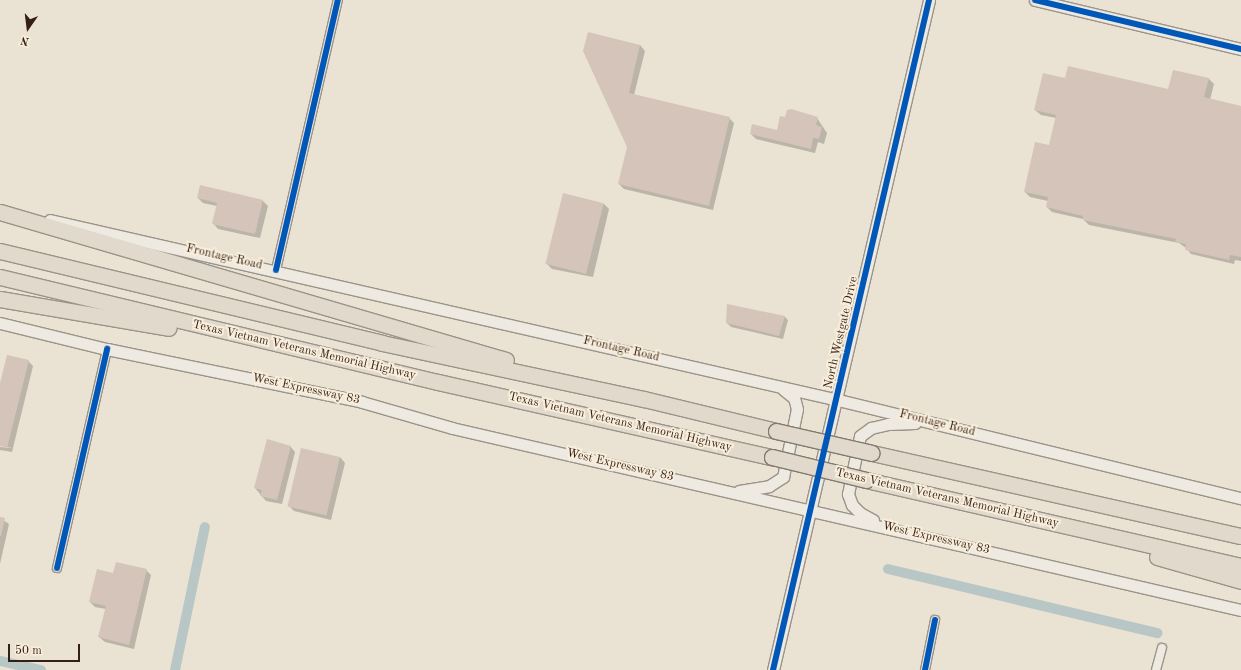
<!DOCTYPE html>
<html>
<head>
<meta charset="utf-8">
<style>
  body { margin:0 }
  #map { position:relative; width:1241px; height:670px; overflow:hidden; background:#eae2d2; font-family:"Old Standard TT",serif }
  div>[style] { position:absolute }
  .shadow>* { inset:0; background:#0003 }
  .canal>* { height:10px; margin:-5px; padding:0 5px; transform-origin:5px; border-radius:5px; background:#b8c7c5 }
  .building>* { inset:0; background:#d5c4ba; transform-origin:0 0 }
  .roads { filter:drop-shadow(1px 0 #9a9389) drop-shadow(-1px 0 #9a9389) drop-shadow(0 1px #9a9389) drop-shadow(0 -1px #9a9389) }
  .street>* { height:8px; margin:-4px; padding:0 4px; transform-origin:4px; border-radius:4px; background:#eeeae1 }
  .secondary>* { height:11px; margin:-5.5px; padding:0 5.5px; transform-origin:5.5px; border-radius:5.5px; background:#eeeae1 }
  .highway>* { height:15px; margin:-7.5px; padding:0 7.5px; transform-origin:7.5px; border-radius:7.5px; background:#e1d9cc }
  .bridges { filter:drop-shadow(1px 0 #807970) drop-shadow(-1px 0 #807970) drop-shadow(0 1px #807970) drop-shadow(0 -1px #807970) }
  .highway-bridge>* { height:15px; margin:-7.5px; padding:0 7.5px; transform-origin:7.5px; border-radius:7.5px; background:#e1d9cc }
  .cycleway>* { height:6px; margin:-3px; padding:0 3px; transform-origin:3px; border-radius:3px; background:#0057b8 }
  span { translate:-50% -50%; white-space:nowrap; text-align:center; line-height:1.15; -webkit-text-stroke:4px #f8eedb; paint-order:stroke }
  .street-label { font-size:12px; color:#341f15 }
  .north { position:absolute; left:8px; top:8px; width:40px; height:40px; -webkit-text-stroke:3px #f8eedb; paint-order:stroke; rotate:194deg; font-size:11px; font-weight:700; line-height:16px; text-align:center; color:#341f15 }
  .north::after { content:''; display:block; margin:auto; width:14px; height:18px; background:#341f15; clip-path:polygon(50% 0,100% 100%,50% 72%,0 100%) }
  .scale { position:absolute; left:8px; top:644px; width:72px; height:18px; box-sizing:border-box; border:2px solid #341f15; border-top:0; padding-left:5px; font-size:12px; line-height:14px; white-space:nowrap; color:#341f15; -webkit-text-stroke:3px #f8eedb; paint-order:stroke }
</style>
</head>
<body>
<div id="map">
  <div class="shadow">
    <div style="clip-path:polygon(640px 45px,645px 51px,634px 95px,729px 118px,734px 123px,713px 210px,624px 189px,619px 184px,628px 147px,584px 51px)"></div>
    <div style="clip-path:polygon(1066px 79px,1169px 90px,1209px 79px,1214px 84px,1210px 100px,1241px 107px,1241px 261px,1235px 260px,1234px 264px,1191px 254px,1186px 248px,1179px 243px,1089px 225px,1083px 219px,1052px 212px,1047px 207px,1048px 201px,1030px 197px,1025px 192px,1050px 146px,1056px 118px,1041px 115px,1035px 110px)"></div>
    <div style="clip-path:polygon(817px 118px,827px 133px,824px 144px,818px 142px,815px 153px,756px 139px,751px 134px,777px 131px)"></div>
    <div style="clip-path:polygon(564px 194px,604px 204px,609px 209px,593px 277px,552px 269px,547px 264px)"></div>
    <div style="clip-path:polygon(198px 198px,263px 201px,268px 206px,260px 238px,218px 229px,213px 223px,217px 206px,203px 203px)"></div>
    <div style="clip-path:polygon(785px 317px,788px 320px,783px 339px,731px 327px,727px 323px)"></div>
    <div style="clip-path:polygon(28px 361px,33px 366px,12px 452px,0 450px,0 447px,12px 448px,0 445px,0 387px)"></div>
    <div style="clip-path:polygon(290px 446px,295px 452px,282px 504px,266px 501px,255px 488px)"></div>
    <div style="clip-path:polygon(340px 457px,345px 463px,331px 520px,294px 511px,289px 506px)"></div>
    <div style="clip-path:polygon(0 518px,9px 524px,0 564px)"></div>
    <div style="clip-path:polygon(146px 570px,151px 575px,134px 649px,105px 642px,99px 637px,106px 609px,95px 607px,90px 602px)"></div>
  </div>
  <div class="canal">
    <div style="left:888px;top:569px;width:277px;rotate:13.4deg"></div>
    <div style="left:0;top:661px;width:42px;rotate:12.4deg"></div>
    <div style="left:175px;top:670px;width:146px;rotate:-78.2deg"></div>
  </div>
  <div class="building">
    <div style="clip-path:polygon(588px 32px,640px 45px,629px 93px,730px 117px,709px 206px,618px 184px,627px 147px,583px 51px)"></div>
    <div style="clip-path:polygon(1068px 66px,1168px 89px,1173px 70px,1209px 78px,1204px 97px,1241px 106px,1241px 257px,1230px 255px,1229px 260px,1185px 250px,1186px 244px,1175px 242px,1176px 239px,1083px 220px,1083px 216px,1046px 207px,1048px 197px,1024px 192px,1035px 142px,1049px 145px,1056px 115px,1034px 110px,1043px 73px,1065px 78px)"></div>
    <div style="clip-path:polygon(791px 109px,818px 117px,816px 125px,822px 127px,819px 139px,813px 138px,811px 149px,750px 134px,752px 124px,777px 130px,780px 116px,785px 117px,787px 110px)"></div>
    <div style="clip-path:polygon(200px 185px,263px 200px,255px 234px,212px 224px,217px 203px,197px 198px)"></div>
    <div style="left:563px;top:193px;width:42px;height:73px;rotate:14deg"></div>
    <div style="clip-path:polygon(727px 304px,785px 316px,779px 336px,726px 323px)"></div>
    <div style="clip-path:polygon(7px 355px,29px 360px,7px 448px,0 446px,0 383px)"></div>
    <div style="clip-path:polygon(267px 439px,291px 446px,277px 500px,260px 496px,262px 490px,254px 488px)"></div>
    <div style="left:301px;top:448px;width:40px;height:60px;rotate:13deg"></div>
    <div style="clip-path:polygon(0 517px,5px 518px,1px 536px,0 536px)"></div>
    <div style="clip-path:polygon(116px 562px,147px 569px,129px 645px,98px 637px,106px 606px,89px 602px,97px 569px,113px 573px)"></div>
  </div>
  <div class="roads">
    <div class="street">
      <div style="left:276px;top:270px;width:277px;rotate:-77.1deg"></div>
      <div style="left:57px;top:568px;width:225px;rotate:-77.1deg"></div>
      <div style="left:925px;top:670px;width:51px;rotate:-78.7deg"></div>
      <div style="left:1156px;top:670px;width:23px;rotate:-75deg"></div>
    </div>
    <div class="secondary">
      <div style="left:1035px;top:0;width:212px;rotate:13.4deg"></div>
      <div style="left:50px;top:220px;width:808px;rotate:12.87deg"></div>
      <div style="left:838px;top:400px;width:415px;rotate:13.7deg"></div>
      <div style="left:0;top:323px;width:110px;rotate:13.7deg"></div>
      <div style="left:107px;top:349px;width:260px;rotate:11.7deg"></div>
      <div style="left:362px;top:402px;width:94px;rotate:16.1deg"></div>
      <div style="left:452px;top:428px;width:810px;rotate:12.99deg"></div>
      <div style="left:739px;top:491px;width:30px;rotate:-9deg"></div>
      <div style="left:769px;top:486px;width:17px;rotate:-33deg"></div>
      <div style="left:783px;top:477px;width:69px;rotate:-78.4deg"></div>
      <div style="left:797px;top:409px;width:11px;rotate:-105deg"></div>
      <div style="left:794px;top:398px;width:14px;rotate:-141deg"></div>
      <div style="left:873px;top:520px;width:15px;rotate:-152deg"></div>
      <div style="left:860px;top:513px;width:11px;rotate:-135deg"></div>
      <div style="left:852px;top:505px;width:12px;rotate:-110deg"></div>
      <div style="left:848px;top:494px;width:59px;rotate:-78.3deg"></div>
      <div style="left:860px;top:436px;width:14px;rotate:-36deg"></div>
      <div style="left:871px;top:428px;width:17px;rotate:-13deg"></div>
      <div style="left:888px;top:424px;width:27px;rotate:-2deg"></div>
      <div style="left:773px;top:670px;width:688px;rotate:-76.89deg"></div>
    </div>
    <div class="highway">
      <div style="left:0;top:212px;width:527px;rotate:16.3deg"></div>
      <div style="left:0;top:251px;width:393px;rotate:13.5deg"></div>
      <div style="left:382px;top:343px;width:268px;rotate:12.1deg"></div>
      <div style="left:644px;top:399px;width:136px;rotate:13.6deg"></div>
      <div style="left:0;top:277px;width:450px;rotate:13.5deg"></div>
      <div style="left:438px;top:382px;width:342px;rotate:12.7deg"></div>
      <div style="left:0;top:299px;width:171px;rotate:9.7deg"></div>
      <div style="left:872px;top:453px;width:378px;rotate:12.7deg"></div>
      <div style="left:866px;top:480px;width:385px;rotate:12.9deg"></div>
      <div style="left:1157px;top:557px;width:87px;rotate:15.9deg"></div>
    </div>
  </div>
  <div class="bridges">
    <div class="highway-bridge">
      <div style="left:776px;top:431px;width:98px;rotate:12.9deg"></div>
      <div style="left:772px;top:457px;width:97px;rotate:13.7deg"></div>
    </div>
  </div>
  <div class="cycleway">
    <div style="left:1035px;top:0;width:212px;rotate:13.4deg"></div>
    <div style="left:276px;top:270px;width:277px;rotate:-77.1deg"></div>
    <div style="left:57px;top:568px;width:225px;rotate:-77.1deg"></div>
    <div style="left:773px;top:670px;width:688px;rotate:-76.89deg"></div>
    <div style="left:925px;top:670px;width:51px;rotate:-78.7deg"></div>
  </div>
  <div class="street-label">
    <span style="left:224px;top:258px;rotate:13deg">Frontage Road</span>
    <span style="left:842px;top:333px;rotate:-77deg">North Westgate Drive</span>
    <span style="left:621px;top:350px;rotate:13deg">Frontage Road</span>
    <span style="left:304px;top:351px;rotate:13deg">Texas Vietnam Veterans Memorial Highway</span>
    <span style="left:306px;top:390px;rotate:12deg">West Expressway 83</span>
    <span style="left:620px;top:423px;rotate:13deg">Texas Vietnam Veterans Memorial Highway</span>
    <span style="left:937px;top:424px;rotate:14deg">Frontage Road</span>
    <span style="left:620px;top:466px;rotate:13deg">West Expressway 83</span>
    <span style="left:947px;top:499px;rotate:13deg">Texas Vietnam Veterans Memorial Highway</span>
    <span style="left:936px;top:539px;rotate:13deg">West Expressway 83</span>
  </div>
  <div class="north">N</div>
  <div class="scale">50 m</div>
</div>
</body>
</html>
